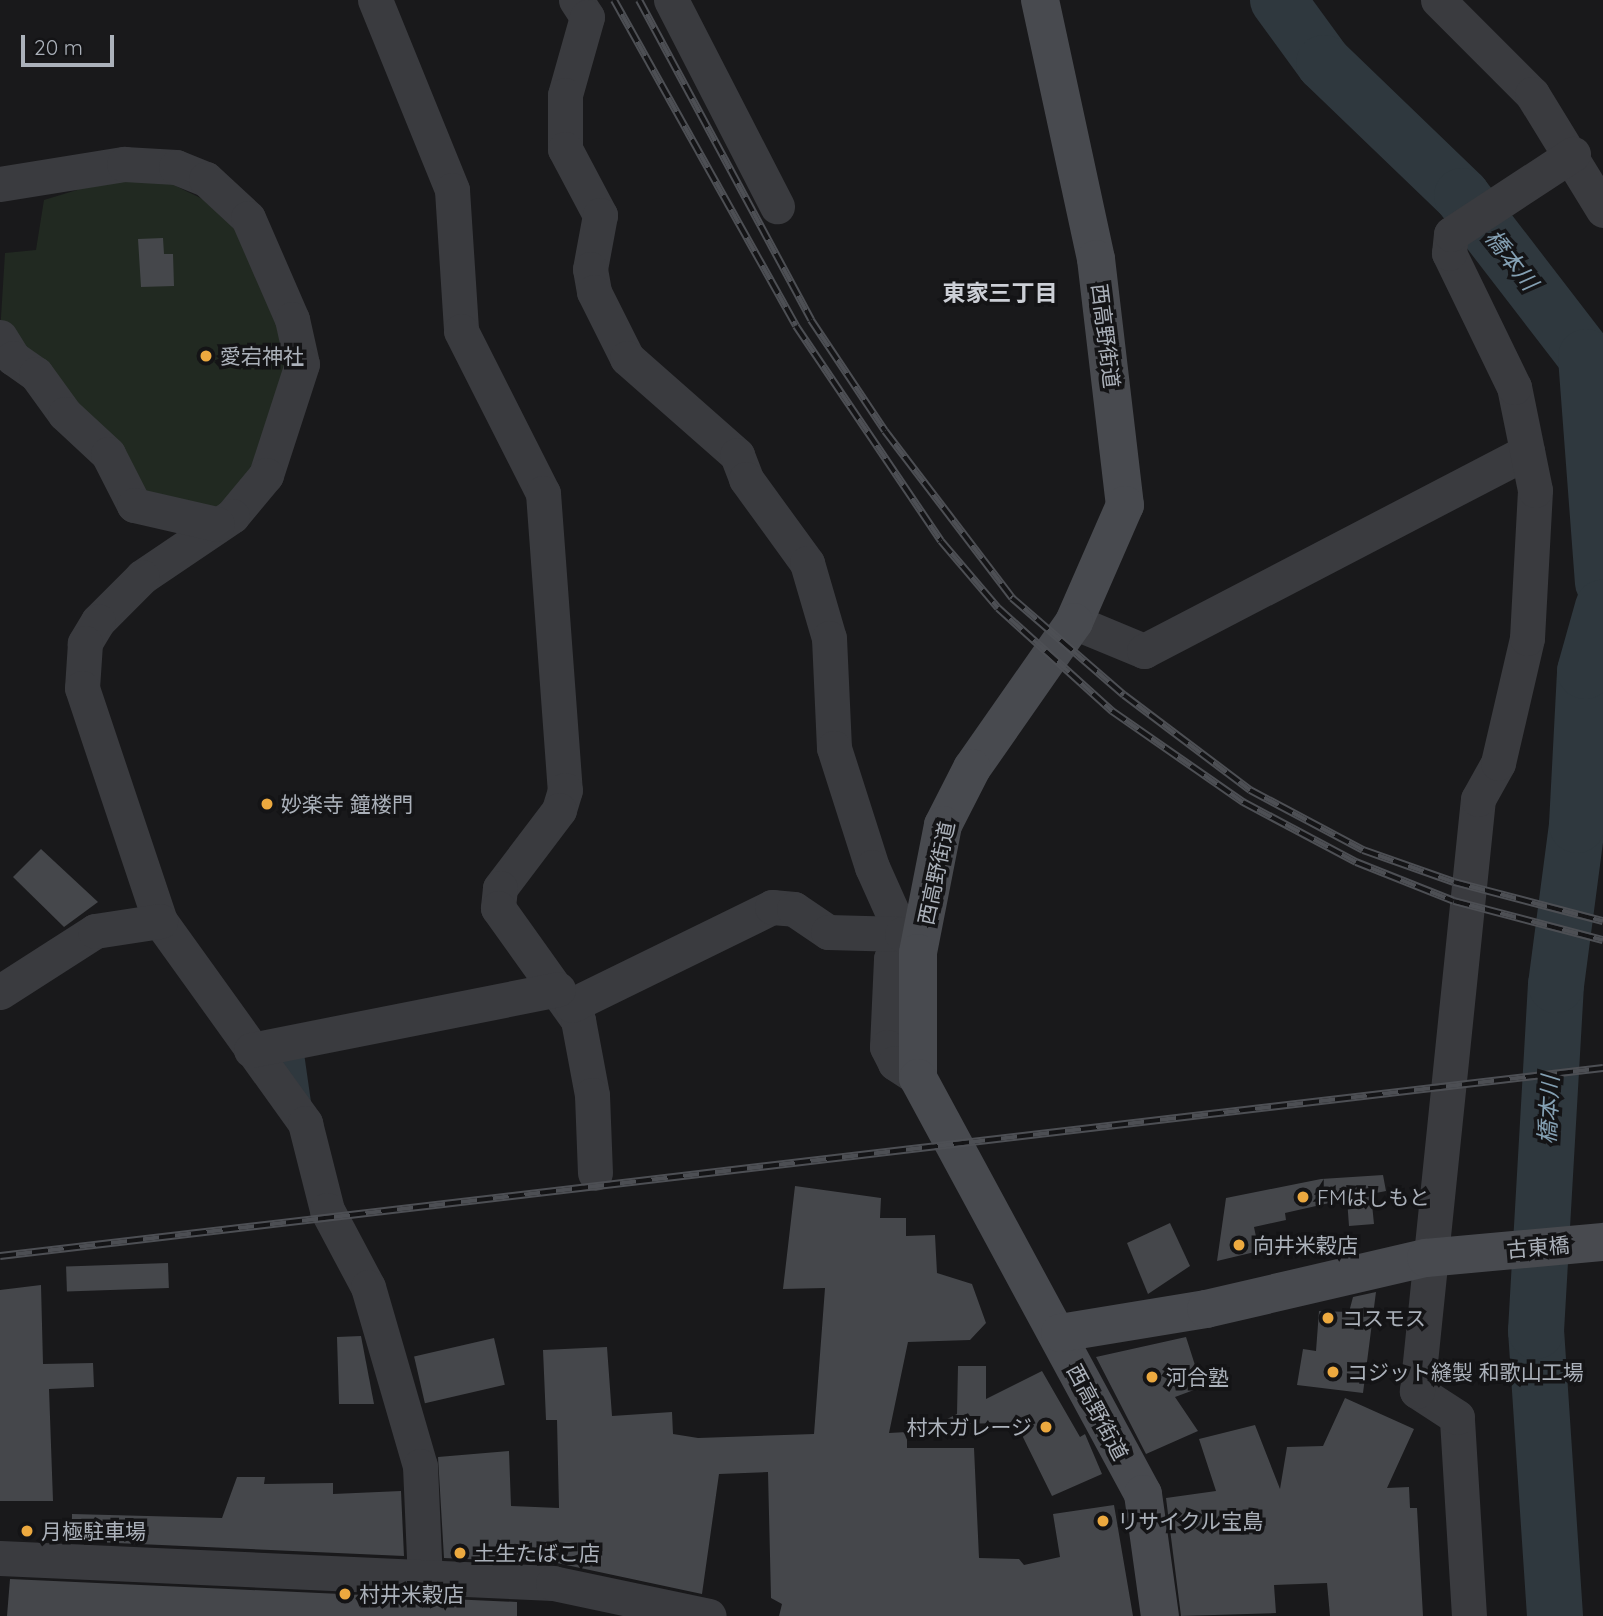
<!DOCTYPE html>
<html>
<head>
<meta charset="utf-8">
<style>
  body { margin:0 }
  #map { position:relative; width:1603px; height:1616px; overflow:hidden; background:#19191b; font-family:Quicksand,"Noto Sans JP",sans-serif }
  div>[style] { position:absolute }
  .green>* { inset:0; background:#212921 }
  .water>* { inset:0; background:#2f383e }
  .river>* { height:56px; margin:-28px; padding:0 28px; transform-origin:28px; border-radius:28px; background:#2f383e }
  .building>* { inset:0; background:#45474b; transform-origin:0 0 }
  .street>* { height:35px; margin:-17.5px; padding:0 17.5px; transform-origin:17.5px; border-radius:17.5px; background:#3a3b3f }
  .secondary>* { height:38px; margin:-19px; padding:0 19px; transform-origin:19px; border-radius:19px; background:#484a4f }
  .rail>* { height:8px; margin-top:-4px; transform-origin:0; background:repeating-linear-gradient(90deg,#141416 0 16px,#4d4f54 0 32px); box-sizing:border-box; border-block:2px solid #4d4f54 }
  .dots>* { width:19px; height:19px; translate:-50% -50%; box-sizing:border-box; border:4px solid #141416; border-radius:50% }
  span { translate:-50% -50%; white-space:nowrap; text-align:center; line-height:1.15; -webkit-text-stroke:7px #141416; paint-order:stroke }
  .street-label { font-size:21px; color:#abb1ba }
  .poi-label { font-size:21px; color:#abb1ba }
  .left { translate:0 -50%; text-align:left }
  .right { translate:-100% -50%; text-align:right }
  .water-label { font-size:23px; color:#84a0b3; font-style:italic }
  .neighbourhood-label { font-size:23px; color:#cccfd6; font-weight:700 }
  .scale { position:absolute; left:21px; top:35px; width:93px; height:32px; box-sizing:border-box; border:4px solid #abb1ba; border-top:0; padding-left:9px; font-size:21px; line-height:24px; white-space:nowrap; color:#abb1ba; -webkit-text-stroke:5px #141416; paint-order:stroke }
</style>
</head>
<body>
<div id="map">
  <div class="green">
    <div style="clip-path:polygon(157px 177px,242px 218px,297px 364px,230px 515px,166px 513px,0 333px,5px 253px,36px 250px,44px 200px,77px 190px,88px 179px)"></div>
  </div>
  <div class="water">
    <div style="clip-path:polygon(304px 1053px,312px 1109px,269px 1055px)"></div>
  </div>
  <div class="river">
    <div style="left:1278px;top:0;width:78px;rotate:53.9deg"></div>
    <div style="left:1324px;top:63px;width:192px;rotate:43.9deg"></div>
    <div style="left:1462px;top:196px;width:203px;rotate:52.4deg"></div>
    <div style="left:1586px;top:357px;width:226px;rotate:85.7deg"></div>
    <div style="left:1555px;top:1616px;width:286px;rotate:-93.8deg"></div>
    <div style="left:1536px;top:1331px;width:347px;rotate:-86.7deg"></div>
    <div style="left:1556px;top:985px;width:161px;rotate:-82.5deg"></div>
    <div style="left:1577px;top:825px;width:154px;rotate:-87deg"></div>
    <div style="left:1585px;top:671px;width:66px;rotate:-74.3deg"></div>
  </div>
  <div class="building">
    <div style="clip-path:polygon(163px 238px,164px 254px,173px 254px,174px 286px,141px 287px,138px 239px)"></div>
    <div style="clip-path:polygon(41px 849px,98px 902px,64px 927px,13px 877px)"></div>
    <div style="clip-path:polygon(1383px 1175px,1386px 1191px,1371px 1194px,1374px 1224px,1349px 1226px,1347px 1199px,1285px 1213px,1286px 1220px,1254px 1227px,1259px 1251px,1217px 1261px,1226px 1198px,1321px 1179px)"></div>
    <div style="clip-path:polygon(795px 1186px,881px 1198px,880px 1218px,906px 1218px,906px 1236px,935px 1235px,937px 1273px,972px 1284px,986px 1323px,970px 1340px,908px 1342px,889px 1433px,907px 1432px,907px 1448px,974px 1448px,979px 1558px,1019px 1559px,1024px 1565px,1060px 1557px,1053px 1514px,1114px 1505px,1133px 1616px,779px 1616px,782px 1604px,771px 1598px,768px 1472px,719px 1474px,702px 1594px,557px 1563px,444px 1558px,438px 1457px,509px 1451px,511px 1506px,559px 1508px,557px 1420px,546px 1420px,543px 1350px,607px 1347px,612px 1416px,672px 1412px,673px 1434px,698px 1438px,814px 1434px,825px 1288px,783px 1289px)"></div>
    <div style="clip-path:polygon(1170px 1223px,1190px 1266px,1148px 1294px,1127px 1243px)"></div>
    <div style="left:168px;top:1263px;width:25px;height:102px;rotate:88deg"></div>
    <div style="clip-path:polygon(41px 1285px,43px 1364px,93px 1363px,94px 1387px,49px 1389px,53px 1501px,0 1501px,0 1290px)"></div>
    <div style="clip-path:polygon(1376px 1292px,1363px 1393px,1297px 1385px,1303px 1349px,1316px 1351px,1319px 1311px,1349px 1312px,1353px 1297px)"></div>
    <div style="clip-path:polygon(361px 1336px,374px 1404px,339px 1404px,337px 1337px)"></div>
    <div style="clip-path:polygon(1186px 1337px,1202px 1387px,1175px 1397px,1198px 1431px,1146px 1454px,1096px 1357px)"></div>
    <div style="left:494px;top:1338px;width:48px;height:82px;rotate:77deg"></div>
    <div style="clip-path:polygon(958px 1366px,986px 1366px,986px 1399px,1042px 1371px,1080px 1437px,1085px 1434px,1102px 1474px,1052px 1496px,1016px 1423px,937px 1424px,957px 1414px)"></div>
    <div style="clip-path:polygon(1345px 1398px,1414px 1429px,1387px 1488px,1409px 1487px,1410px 1508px,1417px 1508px,1423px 1616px,1330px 1616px,1327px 1583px,1274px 1585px,1276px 1613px,1181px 1616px,1166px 1498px,1216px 1491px,1199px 1439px,1255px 1425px,1280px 1489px,1287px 1447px,1323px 1446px)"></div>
    <div style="clip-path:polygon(237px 1477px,265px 1477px,264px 1484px,333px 1483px,333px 1494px,401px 1491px,404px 1556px,72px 1541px,72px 1514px,222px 1518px)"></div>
    <div style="clip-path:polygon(10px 1579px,517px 1602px,517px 1616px,7px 1616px)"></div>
  </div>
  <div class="street">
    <div style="left:375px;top:0;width:205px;rotate:67.9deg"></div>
    <div style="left:452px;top:190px;width:141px;rotate:86.3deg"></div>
    <div style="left:461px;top:331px;width:182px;rotate:63.2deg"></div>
    <div style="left:543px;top:493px;width:298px;rotate:85.8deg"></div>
    <div style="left:565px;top:790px;width:21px;rotate:107deg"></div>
    <div style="left:559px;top:810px;width:98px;rotate:127.1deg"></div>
    <div style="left:500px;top:888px;width:20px;rotate:96deg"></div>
    <div style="left:498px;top:908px;width:138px;rotate:54.5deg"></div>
    <div style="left:578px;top:1020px;width:76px;rotate:79.4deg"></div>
    <div style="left:592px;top:1095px;width:78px;rotate:87.8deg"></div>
    <div style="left:576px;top:0;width:20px;rotate:57deg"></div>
    <div style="left:587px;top:17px;width:81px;rotate:105.8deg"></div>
    <div style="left:565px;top:95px;width:54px;rotate:90deg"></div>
    <div style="left:565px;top:149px;width:75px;rotate:62.1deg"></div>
    <div style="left:600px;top:215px;width:55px;rotate:100.5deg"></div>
    <div style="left:590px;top:269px;width:23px;rotate:80deg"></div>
    <div style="left:594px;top:292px;width:74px;rotate:63.4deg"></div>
    <div style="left:627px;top:358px;width:147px;rotate:41.4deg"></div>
    <div style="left:737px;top:455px;width:26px;rotate:69deg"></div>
    <div style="left:746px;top:479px;width:104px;rotate:54deg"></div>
    <div style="left:807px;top:563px;width:78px;rotate:73.7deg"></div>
    <div style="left:829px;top:638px;width:110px;rotate:87.4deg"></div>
    <div style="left:834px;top:748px;width:125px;rotate:72.3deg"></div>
    <div style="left:872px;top:867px;width:73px;rotate:65.9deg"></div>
    <div style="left:902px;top:934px;width:27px;rotate:114deg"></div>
    <div style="left:891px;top:959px;width:88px;rotate:92.6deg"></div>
    <div style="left:887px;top:1047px;width:18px;rotate:63deg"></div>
    <div style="left:895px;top:1063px;width:27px;rotate:33deg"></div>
    <div style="left:671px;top:0;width:232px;rotate:62.8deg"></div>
    <div style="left:1438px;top:0;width:133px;rotate:45deg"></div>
    <div style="left:1532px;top:94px;width:136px;rotate:58.5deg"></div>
    <div style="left:0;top:184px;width:126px;rotate:-9.2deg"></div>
    <div style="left:124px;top:164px;width:52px;rotate:3.3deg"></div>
    <div style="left:176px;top:167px;width:32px;rotate:22deg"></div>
    <div style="left:206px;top:179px;width:57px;rotate:42.9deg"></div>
    <div style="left:248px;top:218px;width:110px;rotate:66.5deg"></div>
    <div style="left:292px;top:319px;width:46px;rotate:77.5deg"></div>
    <div style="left:302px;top:364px;width:117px;rotate:108deg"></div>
    <div style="left:266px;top:475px;width:53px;rotate:129.7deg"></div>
    <div style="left:232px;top:516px;width:109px;rotate:145.9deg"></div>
    <div style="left:142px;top:577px;width:62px;rotate:135deg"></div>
    <div style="left:98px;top:621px;width:26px;rotate:121deg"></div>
    <div style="left:85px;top:643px;width:45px;rotate:93.8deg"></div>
    <div style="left:82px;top:688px;width:246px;rotate:71.5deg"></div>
    <div style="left:160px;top:921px;width:249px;rotate:54.3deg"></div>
    <div style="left:305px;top:1123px;width:90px;rotate:75.8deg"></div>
    <div style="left:327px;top:1210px;width:87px;rotate:62deg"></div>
    <div style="left:368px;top:1287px;width:186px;rotate:73.8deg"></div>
    <div style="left:420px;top:1466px;width:113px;rotate:87.5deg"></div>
    <div style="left:0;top:337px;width:25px;rotate:58deg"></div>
    <div style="left:13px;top:358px;width:28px;rotate:35deg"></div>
    <div style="left:36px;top:374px;width:49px;rotate:54.1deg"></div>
    <div style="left:65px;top:414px;width:59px;rotate:42.9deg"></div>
    <div style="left:108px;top:454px;width:57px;rotate:63deg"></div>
    <div style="left:134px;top:505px;width:85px;rotate:12.9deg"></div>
    <div style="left:1074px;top:622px;width:76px;rotate:22.5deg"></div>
    <div style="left:1144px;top:651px;width:432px;rotate:-27.5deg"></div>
    <div style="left:0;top:992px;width:113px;rotate:-32.7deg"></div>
    <div style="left:95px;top:931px;width:66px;rotate:-8.7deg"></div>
    <div style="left:572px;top:1005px;width:223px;rotate:-26.1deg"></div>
    <div style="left:772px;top:907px;width:22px;rotate:5deg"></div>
    <div style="left:794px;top:909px;width:41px;rotate:34.1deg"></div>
    <div style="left:828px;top:932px;width:74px;rotate:1.5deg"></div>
    <div style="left:902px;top:934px;width:21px;rotate:37deg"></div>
    <div style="left:251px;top:1050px;width:313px;rotate:-11.2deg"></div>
    <div style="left:0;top:1558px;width:554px;rotate:2.59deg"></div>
    <div style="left:553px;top:1583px;width:159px;rotate:11.9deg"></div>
    <div style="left:1469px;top:1616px;width:199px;rotate:-93.5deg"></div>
    <div style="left:1457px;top:1417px;width:48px;rotate:-147deg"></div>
    <div style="left:1417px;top:1391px;width:595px;rotate:-84.12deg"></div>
    <div style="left:1478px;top:799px;width:41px;rotate:-60.9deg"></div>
    <div style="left:1498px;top:763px;width:128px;rotate:-76.9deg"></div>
    <div style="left:1527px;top:638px;width:148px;rotate:-86.9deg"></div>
    <div style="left:1535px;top:490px;width:105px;rotate:-101.5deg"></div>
    <div style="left:1514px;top:387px;width:149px;rotate:-115.9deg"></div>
    <div style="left:1449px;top:253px;width:19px;rotate:-84deg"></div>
    <div style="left:1451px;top:234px;width:146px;rotate:-33.3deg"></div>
  </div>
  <div class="secondary">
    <div style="left:1040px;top:0;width:265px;rotate:77.8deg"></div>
    <div style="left:1096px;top:259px;width:248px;rotate:83.3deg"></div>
    <div style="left:1125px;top:505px;width:128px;rotate:113.6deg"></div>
    <div style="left:1074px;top:622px;width:178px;rotate:124.9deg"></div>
    <div style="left:972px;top:768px;width:64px;rotate:117deg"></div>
    <div style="left:943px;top:825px;width:130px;rotate:101.1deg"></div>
    <div style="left:918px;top:953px;width:125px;rotate:90deg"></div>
    <div style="left:918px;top:1078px;width:473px;rotate:61.6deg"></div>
    <div style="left:1143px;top:1494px;width:123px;rotate:82.1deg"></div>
    <div style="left:1060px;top:1333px;width:148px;rotate:-9.3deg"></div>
    <div style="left:1206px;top:1309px;width:226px;rotate:-13.1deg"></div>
    <div style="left:1426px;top:1258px;width:178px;rotate:-5.2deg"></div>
  </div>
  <div class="rail">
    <div style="left:614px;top:0;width:373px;rotate:60.8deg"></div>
    <div style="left:796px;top:326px;width:259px;rotate:56deg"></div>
    <div style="left:941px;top:541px;width:88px;rotate:49.6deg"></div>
    <div style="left:998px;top:608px;width:154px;rotate:42.1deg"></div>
    <div style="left:1112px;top:711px;width:160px;rotate:34.8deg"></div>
    <div style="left:1243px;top:802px;width:128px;rotate:28deg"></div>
    <div style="left:1356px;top:862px;width:105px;rotate:21.7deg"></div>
    <div style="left:1454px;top:901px;width:154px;rotate:14.7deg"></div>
    <div style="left:639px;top:0;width:363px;rotate:61.7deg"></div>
    <div style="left:811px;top:320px;width:133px;rotate:56.3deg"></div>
    <div style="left:885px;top:431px;width:210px;rotate:52.7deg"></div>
    <div style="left:1012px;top:598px;width:148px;rotate:40.9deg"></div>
    <div style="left:1124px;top:695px;width:158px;rotate:37deg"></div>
    <div style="left:1250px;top:790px;width:128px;rotate:28deg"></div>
    <div style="left:1363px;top:850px;width:96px;rotate:19.4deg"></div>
    <div style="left:1454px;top:882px;width:154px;rotate:14.7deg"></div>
    <div style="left:0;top:1256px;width:1614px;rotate:-6.69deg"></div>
  </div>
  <div class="dots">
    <div style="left:206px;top:356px;background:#eca93f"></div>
    <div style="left:267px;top:804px;background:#eca93f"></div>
    <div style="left:1303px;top:1197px;background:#eca93f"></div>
    <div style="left:1239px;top:1245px;background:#eca93f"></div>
    <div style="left:1328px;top:1318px;background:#eca93f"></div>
    <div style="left:1333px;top:1372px;background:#eca93f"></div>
    <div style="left:1152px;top:1377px;background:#eca93f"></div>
    <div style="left:1046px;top:1427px;background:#eca93f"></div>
    <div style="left:1103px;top:1521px;background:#eca93f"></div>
    <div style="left:27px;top:1531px;background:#eca93f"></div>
    <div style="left:460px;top:1553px;background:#eca93f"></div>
    <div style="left:345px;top:1594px;background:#eca93f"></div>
  </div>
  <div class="street-label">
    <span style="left:1106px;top:336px;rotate:83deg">西高野街道</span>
    <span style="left:936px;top:873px;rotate:-78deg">西高野街道</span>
    <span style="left:1538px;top:1247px;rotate:-5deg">古東橋</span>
    <span style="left:1098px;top:1412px;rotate:62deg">西高野街道</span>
  </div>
  <div class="poi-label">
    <span class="left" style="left:220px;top:356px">愛宕神社</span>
    <span class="left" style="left:281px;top:804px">妙楽寺 鐘楼門</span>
    <span class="left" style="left:1317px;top:1197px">FMはしもと</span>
    <span class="left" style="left:1253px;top:1245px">向井米穀店</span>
    <span class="left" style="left:1342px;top:1318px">コスモス</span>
    <span class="left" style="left:1347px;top:1372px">コジット縫製 和歌山工場</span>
    <span class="left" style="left:1166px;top:1377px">河合塾</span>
    <span class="right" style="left:1032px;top:1427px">村木ガレージ</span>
    <span class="left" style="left:1117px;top:1521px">リサイクル宝島</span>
    <span class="left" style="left:41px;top:1531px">月極駐車場</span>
    <span class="left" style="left:474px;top:1553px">土生たばこ店</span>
    <span class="left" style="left:359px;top:1594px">村井米穀店</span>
  </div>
  <div class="water-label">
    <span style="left:1511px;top:260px;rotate:52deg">橋本川</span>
    <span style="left:1549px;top:1110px;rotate:-87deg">橋本川</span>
  </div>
  <div class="neighbourhood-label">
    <span style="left:1000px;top:293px">東家三丁目</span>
  </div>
  <div class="scale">20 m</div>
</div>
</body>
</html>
